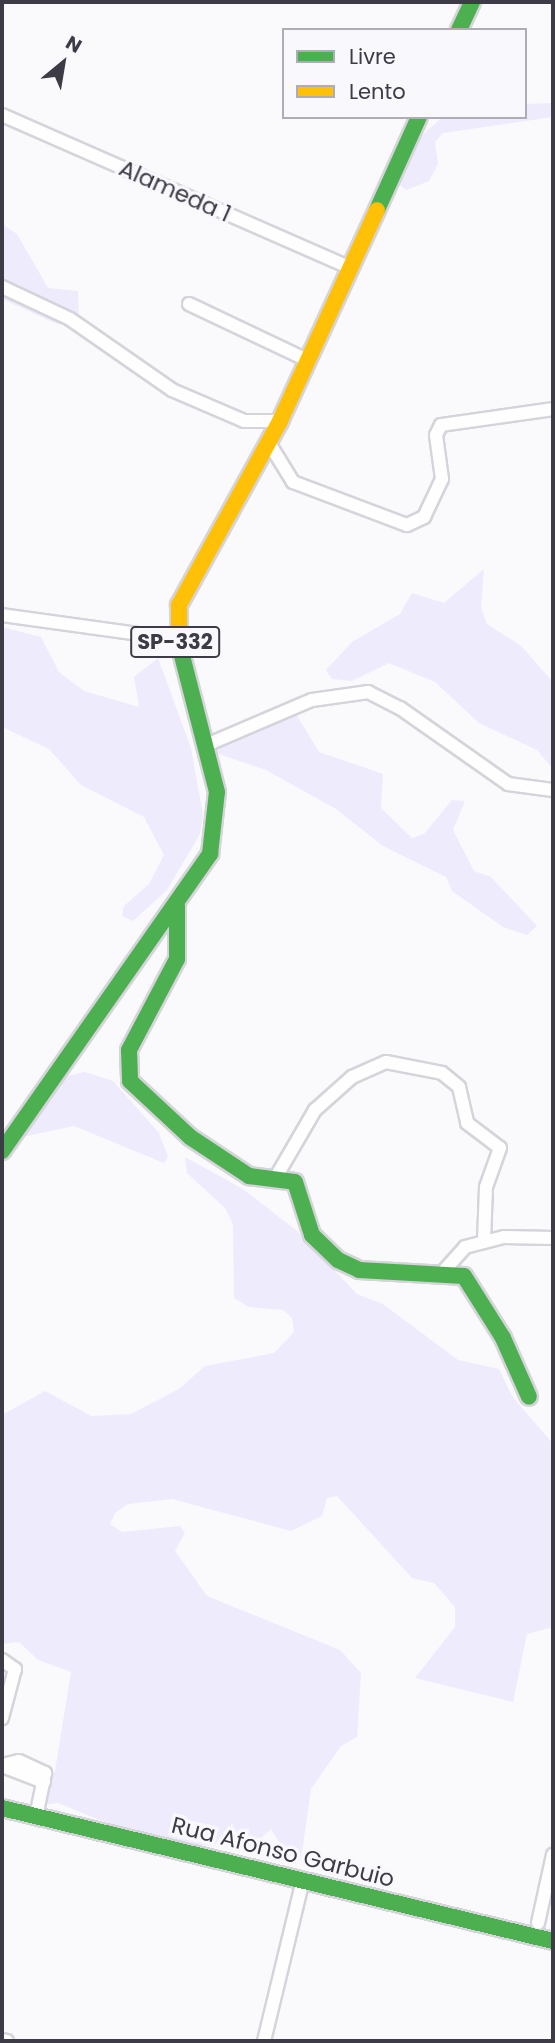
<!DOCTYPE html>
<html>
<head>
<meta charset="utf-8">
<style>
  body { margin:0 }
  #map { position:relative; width:555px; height:2043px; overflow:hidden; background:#faf9fc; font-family:Poppins,sans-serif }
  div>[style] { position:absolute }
  .green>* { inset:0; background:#eeebfd }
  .roads { filter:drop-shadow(2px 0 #d5d4db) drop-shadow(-2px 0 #d5d4db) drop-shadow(0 2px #d5d4db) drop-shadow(0 -2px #d5d4db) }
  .street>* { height:12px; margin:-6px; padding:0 6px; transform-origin:6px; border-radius:6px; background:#fefeff }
  .fast>* { height:16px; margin:-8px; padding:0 8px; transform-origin:8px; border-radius:8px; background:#4caf50 }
  .slow>* { height:16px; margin:-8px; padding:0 8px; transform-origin:8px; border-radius:8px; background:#ffc107 }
  span { translate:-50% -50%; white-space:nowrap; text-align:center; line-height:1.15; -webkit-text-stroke:7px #f9f8fd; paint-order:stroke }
  .shield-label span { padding:2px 5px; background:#f9f8fd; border:2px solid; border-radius:5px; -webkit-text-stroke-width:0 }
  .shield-label { font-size:21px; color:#3d3b46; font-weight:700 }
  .street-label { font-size:23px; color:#3d3b46 }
  .frame { position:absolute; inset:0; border:4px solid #3d3b46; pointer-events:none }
  .legend { position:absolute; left:282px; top:28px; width:245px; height:91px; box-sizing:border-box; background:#f9f8fd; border:2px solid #aeacb4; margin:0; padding:9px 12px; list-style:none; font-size:21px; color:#3d3b46 }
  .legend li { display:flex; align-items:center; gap:14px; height:35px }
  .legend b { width:35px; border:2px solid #aeacb4 }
  .north { position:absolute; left:28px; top:28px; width:70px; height:70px; -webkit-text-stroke:5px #f9f8fd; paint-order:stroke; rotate:30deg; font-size:19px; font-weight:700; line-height:28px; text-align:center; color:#3d3b46 }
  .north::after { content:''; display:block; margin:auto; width:24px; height:32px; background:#3d3b46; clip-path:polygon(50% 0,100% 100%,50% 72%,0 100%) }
</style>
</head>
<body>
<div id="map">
  <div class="green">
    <div style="clip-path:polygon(553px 103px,553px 117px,443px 133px,435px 142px,438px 164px,429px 181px,406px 190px,400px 185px,420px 137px,443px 117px,525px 117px,525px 104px)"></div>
    <div style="clip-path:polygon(2px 224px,17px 234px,48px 288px,78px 291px,79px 320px,57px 324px,2px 299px)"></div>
    <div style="clip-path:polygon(484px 569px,481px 608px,487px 624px,521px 646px,553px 682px,553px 769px,537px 750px,479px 723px,435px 682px,389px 663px,352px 681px,332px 679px,326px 670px,352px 642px,400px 614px,412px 593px,444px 603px)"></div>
    <div style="clip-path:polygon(2px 627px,41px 637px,59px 672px,84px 691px,139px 707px,134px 677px,158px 658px,191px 748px,203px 815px,200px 834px,167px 890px,133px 921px,122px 916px,124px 906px,149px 884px,164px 855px,144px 817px,81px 785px,49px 749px,2px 727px)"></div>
    <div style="clip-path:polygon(293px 709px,319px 752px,383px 774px,381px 808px,412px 838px,424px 834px,452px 800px,465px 801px,453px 830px,474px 871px,491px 877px,537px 926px,527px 935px,503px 927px,452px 891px,446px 877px,383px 846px,336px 809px,266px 770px,213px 752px)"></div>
    <div style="clip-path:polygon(85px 1072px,113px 1081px,159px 1133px,168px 1157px,164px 1163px,74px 1126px,13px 1139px,26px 1115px,67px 1076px)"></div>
    <div style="clip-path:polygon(185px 1157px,243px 1189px,297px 1231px,357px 1294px,383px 1304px,458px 1360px,499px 1369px,512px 1396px,553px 1444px,553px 1627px,527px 1634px,513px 1702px,415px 1678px,455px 1627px,455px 1607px,434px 1583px,412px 1578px,337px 1496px,327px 1498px,322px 1516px,291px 1531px,172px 1499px,128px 1504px,115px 1513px,110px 1524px,122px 1532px,180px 1526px,185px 1533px,175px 1551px,207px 1596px,340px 1650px,361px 1673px,357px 1737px,341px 1746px,311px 1789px,301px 1860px,287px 1855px,271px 1829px,252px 1847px,194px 1845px,124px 1830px,58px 1803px,43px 1805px,39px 1798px,55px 1771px,71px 1672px,38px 1660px,19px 1642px,2px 1644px,2px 1415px,45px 1391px,91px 1416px,131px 1414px,179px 1389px,205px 1366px,274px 1353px,294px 1332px,292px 1318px,283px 1310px,249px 1307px,234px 1298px,233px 1224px,225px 1208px,187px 1173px)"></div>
  </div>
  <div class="roads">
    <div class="street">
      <div style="left:2px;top:115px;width:379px;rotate:23.7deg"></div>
      <div style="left:2px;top:287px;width:75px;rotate:25.2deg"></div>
      <div style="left:70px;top:319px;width:124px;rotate:34.8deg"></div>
      <div style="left:172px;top:390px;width:78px;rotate:23.3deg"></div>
      <div style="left:244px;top:421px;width:36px"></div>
      <div style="left:189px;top:304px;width:131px;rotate:25.4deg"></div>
      <div style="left:269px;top:443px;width:46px;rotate:58.4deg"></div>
      <div style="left:293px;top:482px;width:122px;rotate:20.7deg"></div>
      <div style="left:407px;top:525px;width:19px;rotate:-25deg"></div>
      <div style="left:424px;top:517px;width:42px;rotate:-64.7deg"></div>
      <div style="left:442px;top:479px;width:44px;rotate:-97.8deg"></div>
      <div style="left:436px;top:435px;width:11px;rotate:-63deg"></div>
      <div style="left:441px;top:425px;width:113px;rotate:-8.1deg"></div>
      <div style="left:2px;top:615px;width:175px;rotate:7.9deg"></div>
      <div style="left:204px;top:746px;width:117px;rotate:-23.1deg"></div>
      <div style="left:312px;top:700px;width:57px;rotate:-8.1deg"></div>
      <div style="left:368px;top:692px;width:36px;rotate:27deg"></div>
      <div style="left:400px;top:708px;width:132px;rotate:35.1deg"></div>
      <div style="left:508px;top:784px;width:45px;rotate:7.6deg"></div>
      <div style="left:276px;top:1177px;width:78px;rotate:-59.8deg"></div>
      <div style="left:315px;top:1110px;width:50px;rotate:-41.7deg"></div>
      <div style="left:352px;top:1077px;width:37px;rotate:-24deg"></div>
      <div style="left:386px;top:1062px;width:57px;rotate:11.1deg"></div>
      <div style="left:442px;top:1073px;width:22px;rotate:39deg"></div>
      <div style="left:459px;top:1087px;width:37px;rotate:77deg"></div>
      <div style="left:467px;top:1123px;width:41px;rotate:37.1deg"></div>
      <div style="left:500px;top:1148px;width:41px;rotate:109.7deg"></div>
      <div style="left:486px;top:1187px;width:55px;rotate:92.1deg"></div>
      <div style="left:441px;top:1274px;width:36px;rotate:-48deg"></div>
      <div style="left:465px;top:1247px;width:40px;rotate:-14.4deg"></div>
      <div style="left:504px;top:1237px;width:49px;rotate:1.2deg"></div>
      <div style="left:2px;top:1660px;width:16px;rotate:35deg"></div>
      <div style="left:15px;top:1669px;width:51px;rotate:104.9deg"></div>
      <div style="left:2px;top:1765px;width:17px;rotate:-13deg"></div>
      <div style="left:19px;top:1761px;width:29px;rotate:25deg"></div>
      <div style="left:45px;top:1773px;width:45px;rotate:101.6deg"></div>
      <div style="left:2px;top:1766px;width:45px;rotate:20.9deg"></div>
      <div style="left:538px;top:1923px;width:70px;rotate:-77.6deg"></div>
      <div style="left:2px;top:2040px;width:5px;rotate:11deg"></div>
      <div style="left:264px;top:2041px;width:166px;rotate:-76.4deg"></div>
    </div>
    <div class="fast">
      <div style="left:459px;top:30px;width:31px;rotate:-65deg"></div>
      <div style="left:377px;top:210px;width:102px;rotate:-65.7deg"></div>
      <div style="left:177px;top:906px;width:53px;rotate:90deg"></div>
      <div style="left:177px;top:959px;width:103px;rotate:117.8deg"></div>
      <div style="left:129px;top:1050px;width:31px;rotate:88deg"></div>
      <div style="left:130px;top:1081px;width:82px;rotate:43deg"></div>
      <div style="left:190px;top:1137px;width:71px;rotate:33.5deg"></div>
      <div style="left:249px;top:1176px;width:46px;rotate:7.4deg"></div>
      <div style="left:295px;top:1182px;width:56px;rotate:72.2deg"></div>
      <div style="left:312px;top:1235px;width:36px;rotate:44deg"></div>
      <div style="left:338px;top:1260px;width:23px;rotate:25deg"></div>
      <div style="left:359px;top:1270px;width:105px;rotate:3.3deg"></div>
      <div style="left:464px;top:1276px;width:73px;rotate:57.8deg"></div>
      <div style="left:503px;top:1338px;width:64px;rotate:66.2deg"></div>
      <div style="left:2px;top:1151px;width:363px;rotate:-55deg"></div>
      <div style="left:210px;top:854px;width:62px;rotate:-83.6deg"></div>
      <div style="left:217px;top:792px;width:153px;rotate:-104.4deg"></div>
      <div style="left:2px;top:1808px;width:567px;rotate:13.57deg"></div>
    </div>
    <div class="slow">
      <div style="left:179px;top:644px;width:39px;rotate:-90deg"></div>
      <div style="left:179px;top:605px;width:210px;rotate:-61.2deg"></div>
      <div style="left:280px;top:421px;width:232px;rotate:-65.3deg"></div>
    </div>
  </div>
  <div class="shield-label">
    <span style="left:175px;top:642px">SP-332</span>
  </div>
  <div class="street-label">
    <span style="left:175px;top:191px;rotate:24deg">Alameda 1</span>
    <span style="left:283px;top:1852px;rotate:14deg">Rua Afonso Garbuio</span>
  </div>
  <div class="frame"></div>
  <ul class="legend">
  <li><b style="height:9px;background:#4caf50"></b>Livre</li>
  <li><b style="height:9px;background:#ffc107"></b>Lento</li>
  </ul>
  <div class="north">N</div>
</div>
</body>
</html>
